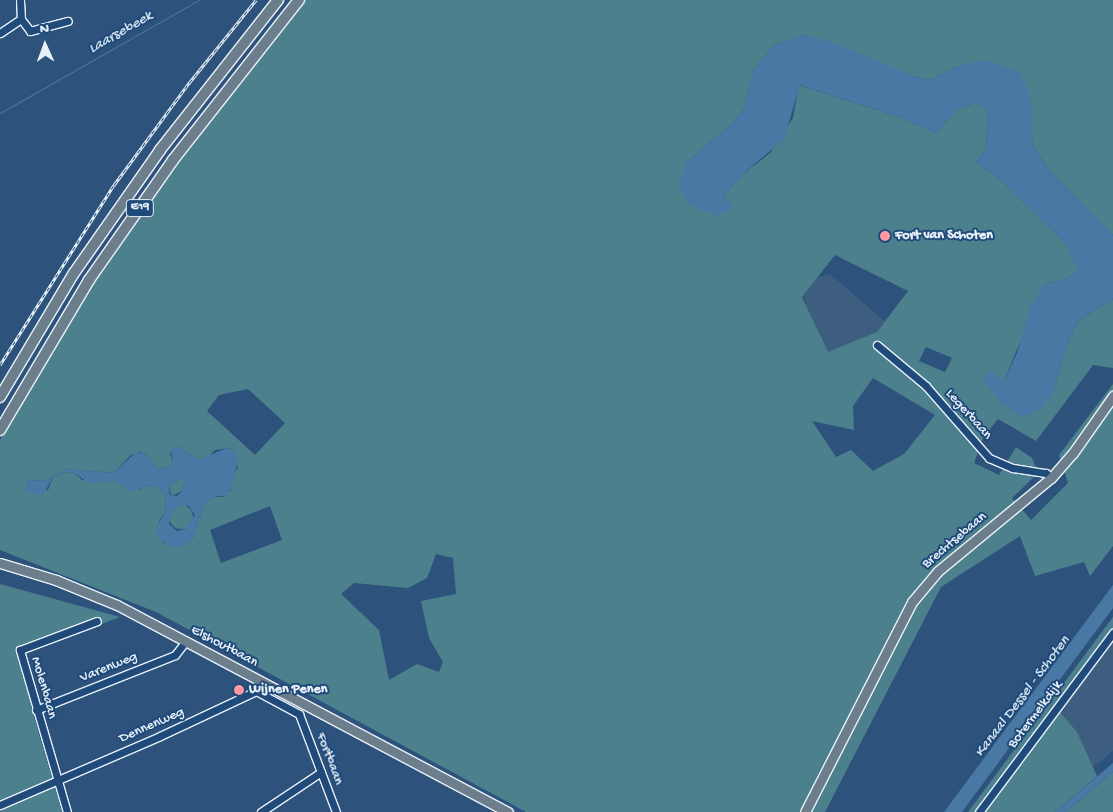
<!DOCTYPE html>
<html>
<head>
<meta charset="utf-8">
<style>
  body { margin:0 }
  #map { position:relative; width:1113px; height:812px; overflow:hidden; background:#2d537d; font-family:"Gochi Hand",sans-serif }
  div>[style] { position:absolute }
  .built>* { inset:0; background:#3e5e80 }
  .green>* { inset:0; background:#4c808d }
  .round { border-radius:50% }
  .water>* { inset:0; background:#4978a5 }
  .stream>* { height:1px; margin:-0.5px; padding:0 0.5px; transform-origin:0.5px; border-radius:0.5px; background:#4978a5 }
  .roads { filter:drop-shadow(1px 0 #e8f1f8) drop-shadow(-1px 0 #e8f1f8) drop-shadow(0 1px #e8f1f8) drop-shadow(0 -1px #e8f1f8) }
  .minor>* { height:7px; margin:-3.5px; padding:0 3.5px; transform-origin:3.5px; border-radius:3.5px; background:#1f4a7a }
  .major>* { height:9px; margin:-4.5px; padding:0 4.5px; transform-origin:4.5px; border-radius:4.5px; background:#6c7d8b }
  .highway>* { height:10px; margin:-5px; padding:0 5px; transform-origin:5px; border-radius:5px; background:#6c7d8b }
  .rail>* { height:3px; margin-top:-1.5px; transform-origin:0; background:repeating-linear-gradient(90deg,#1f4a7a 0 4px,#e8f1f8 0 8px); box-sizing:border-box; border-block:1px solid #e8f1f8 }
  .dots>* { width:14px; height:14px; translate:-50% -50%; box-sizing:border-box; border:2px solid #1f4a7a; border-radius:50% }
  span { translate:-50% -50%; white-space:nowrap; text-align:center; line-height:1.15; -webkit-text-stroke:4px #1f4a7a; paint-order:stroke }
  .shield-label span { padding:1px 4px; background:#1f4a7a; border:1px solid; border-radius:4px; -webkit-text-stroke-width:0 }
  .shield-label { font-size:12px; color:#e8f1f8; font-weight:700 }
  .poi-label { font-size:14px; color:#e8f1f8; font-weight:700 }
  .left { translate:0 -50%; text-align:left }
  .street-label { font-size:14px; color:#e8f1f8 }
  .water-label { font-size:15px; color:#d0dfec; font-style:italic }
  .north { position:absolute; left:20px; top:20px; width:50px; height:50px; -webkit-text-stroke:4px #1f4a7a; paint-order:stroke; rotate:358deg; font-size:14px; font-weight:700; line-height:20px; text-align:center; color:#e8f1f8 }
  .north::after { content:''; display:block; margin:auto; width:18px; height:22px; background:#e8f1f8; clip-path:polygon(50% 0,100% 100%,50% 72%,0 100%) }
</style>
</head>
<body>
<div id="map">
  <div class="built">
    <div style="clip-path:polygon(830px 274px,888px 324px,880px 334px,825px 354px,814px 330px,800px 283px)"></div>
    <div style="clip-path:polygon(1113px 639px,1113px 751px,1087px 772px,1058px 711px)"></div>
  </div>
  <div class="green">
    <div style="clip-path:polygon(evenodd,306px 0,1113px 0,1113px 235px,1048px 169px,1033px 145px,1031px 126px,958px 66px,930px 80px,915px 77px,805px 35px,774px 45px,754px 69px,744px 108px,733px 123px,686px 163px,733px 207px,723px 196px,743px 174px,770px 153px,793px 118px,799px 85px,902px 118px,936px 133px,956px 110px,975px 103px,988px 110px,986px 149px,976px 162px,1001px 180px,1067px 245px,1079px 271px,1066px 279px,1044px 284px,1004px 381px,984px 380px,1053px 393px,1066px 347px,1078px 321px,1113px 299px,1113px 368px,1093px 365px,1036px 441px,998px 419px,983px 438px,974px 463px,999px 475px,1016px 447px,1032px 458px,1038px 473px,1012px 498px,1031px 520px,1068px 483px,1059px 455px,1113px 384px,1113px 546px,1090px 576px,1084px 562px,1035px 576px,1020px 536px,941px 587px,825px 812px,526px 812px,156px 612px,0 550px,0 440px,4px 432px,93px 283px,177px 163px,306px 0,835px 255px,908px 291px,877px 332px,828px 352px,802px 297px,835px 255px,306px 0,926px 347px,952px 358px,945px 372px,919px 361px,926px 347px,306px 0,873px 378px,935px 415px,904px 454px,873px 471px,851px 450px,836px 457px,812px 421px,854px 430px,853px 406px,873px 378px,306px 0,248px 389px,285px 423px,255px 455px,207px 411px,219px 395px,248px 389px,306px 0,178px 446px,198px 460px,208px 457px,215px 450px,229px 448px,238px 467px,230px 481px,231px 491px,223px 497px,213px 497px,204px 504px,193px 538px,183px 547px,163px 543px,159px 521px,165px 512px,166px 497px,160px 489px,150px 485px,138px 490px,115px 481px,82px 480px,75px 473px,67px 472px,53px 477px,48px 490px,26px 492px,28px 480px,44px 481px,66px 469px,114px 473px,131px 455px,139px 452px,146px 454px,157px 469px,170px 467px,173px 463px,170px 453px,178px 446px,306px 0,270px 506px,282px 540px,221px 563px,210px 530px,270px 506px,306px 0,436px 554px,453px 558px,456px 594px,421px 601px,429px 638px,443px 662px,439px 672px,417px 664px,389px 680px,379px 630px,341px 594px,354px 583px,408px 588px,427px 578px,436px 554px)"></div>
    <div style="clip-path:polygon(181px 478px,185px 481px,182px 491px,172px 496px,168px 486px)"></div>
    <div class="round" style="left:169px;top:505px;width:24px;height:24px"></div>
    <div style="clip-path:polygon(0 584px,120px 617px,83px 631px,19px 647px,32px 710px,62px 812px,0 812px)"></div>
    <div style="clip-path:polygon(1113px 617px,1113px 639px,1059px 711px,1077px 732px,1097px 776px,1055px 812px,968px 812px)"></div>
    <div style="clip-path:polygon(1113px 772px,1113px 812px,1066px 812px,1107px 777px)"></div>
  </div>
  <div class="water">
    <div style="clip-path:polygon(805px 35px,832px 42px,915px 77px,930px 80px,958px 66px,985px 60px,1020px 72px,1030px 94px,1033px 145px,1048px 169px,1113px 235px,1113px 299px,1078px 321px,1066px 347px,1053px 393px,1041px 409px,1022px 417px,1002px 404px,983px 380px,991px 371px,1004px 381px,1017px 353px,1030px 308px,1044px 284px,1066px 279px,1078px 271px,1067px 245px,1001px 180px,976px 162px,986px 149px,988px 110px,975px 103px,956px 110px,936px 133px,902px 118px,800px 85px,784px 139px,743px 174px,723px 196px,734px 207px,718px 216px,690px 205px,678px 188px,686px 163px,733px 123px,744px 108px,754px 69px,774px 45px)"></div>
    <div style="clip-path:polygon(evenodd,178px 446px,198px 460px,227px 448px,235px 452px,238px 461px,229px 495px,213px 497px,204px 504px,193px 538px,183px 547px,168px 546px,157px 536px,156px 528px,165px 512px,166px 497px,160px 489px,150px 485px,131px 492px,115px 481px,88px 483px,75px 473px,67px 472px,53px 477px,43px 495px,26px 492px,28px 480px,44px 481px,66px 469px,114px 473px,136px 452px,146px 454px,157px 469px,170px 467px,173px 463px,171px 450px,178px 446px,181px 478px,185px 481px,182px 491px,177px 496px,170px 495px,168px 486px,181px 478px,178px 446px,178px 506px,189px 506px,195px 515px,185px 529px,177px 531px,169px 524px,171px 512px,178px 506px)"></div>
    <div style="clip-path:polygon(1113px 585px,1113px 608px,1018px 736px,962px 812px,944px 812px)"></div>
    <div style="clip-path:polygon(1113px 763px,1113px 772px,1107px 777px,1066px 812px,1055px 812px)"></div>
  </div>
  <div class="stream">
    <div style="left:0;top:113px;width:229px;rotate:-29.6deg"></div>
  </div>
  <div class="roads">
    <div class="minor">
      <div style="left:20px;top:0;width:19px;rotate:87deg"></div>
      <div style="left:21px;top:19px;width:15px;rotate:53deg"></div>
      <div style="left:30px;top:31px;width:39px;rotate:-15deg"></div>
      <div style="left:0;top:33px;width:25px;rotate:-34deg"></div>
      <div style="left:877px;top:345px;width:64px;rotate:39.9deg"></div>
      <div style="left:926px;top:386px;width:96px;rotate:48.8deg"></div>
      <div style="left:989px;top:458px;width:26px;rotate:23deg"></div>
      <div style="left:1013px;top:468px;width:33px;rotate:9deg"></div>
      <div style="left:1046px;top:473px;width:7px;rotate:45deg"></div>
      <div style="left:256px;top:691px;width:49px;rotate:28.1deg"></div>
      <div style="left:299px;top:714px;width:105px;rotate:69.3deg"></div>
      <div style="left:36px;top:710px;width:149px;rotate:-21.6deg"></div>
      <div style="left:175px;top:655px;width:16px;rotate:-52deg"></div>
      <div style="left:0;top:805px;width:174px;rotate:-23.3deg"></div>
      <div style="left:160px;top:736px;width:106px;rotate:-25.1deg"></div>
      <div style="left:256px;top:691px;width:10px;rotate:-53deg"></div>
      <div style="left:67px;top:812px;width:169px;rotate:-106.2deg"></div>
      <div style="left:20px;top:650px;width:82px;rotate:-20.6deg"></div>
      <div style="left:261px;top:812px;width:72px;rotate:-33.7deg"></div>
      <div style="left:979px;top:812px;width:224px;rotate:-53.2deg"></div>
    </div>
    <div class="major">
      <div style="left:0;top:563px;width:59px;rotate:16.9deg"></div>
      <div style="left:56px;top:580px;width:66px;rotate:22.3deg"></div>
      <div style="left:117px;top:605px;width:442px;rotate:27.9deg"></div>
      <div style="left:805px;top:812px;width:236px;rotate:-63deg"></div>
      <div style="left:912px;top:602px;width:40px;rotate:-50deg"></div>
      <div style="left:938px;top:571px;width:146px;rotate:-39.5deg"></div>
      <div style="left:1051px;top:478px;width:33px;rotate:-49deg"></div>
      <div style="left:1073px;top:453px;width:70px;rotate:-54.9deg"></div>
    </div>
    <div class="highway">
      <div style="left:0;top:397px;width:144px;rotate:-59.2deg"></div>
      <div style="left:74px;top:273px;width:150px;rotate:-55deg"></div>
      <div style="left:160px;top:150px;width:191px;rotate:-51.8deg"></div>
      <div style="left:0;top:430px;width:174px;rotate:-59.3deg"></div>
      <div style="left:89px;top:280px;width:146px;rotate:-55deg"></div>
      <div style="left:173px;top:160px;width:204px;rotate:-51.8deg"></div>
    </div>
  </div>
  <div class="rail">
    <div style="left:0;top:365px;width:213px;rotate:-57.7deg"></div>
    <div style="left:114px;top:185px;width:127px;rotate:-53.7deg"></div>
    <div style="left:189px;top:83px;width:107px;rotate:-51.1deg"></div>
  </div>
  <div class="dots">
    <div style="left:885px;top:236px;background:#ff9aa2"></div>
    <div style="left:239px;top:690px;background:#ff9aa2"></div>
  </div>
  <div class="shield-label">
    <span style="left:140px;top:208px">E19</span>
  </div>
  <div class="poi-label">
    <span class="left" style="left:895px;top:236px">Fort van Schoten</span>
    <span class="left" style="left:249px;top:690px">Wijnen Penen</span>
  </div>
  <div class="street-label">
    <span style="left:968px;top:415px;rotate:48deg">Legerbaan</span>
    <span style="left:955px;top:541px;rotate:-40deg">Brechtsebaan</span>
    <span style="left:224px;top:647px;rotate:28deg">Elshoutbaan</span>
    <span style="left:109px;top:668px;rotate:-22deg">Varenweg</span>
    <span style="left:43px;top:688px;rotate:74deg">Molenbaan</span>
    <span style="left:1036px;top:715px;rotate:-53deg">Botermelkdijk</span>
    <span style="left:152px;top:726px;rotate:-24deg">Dennenweg</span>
    <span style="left:329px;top:759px;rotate:70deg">Fortbaan</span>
  </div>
  <div class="water-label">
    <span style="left:121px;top:33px;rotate:-30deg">Laarsebeek</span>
    <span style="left:1023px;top:697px;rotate:-53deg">Kanaal Dessel - Schoten</span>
  </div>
  <div class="north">N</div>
</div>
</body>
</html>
